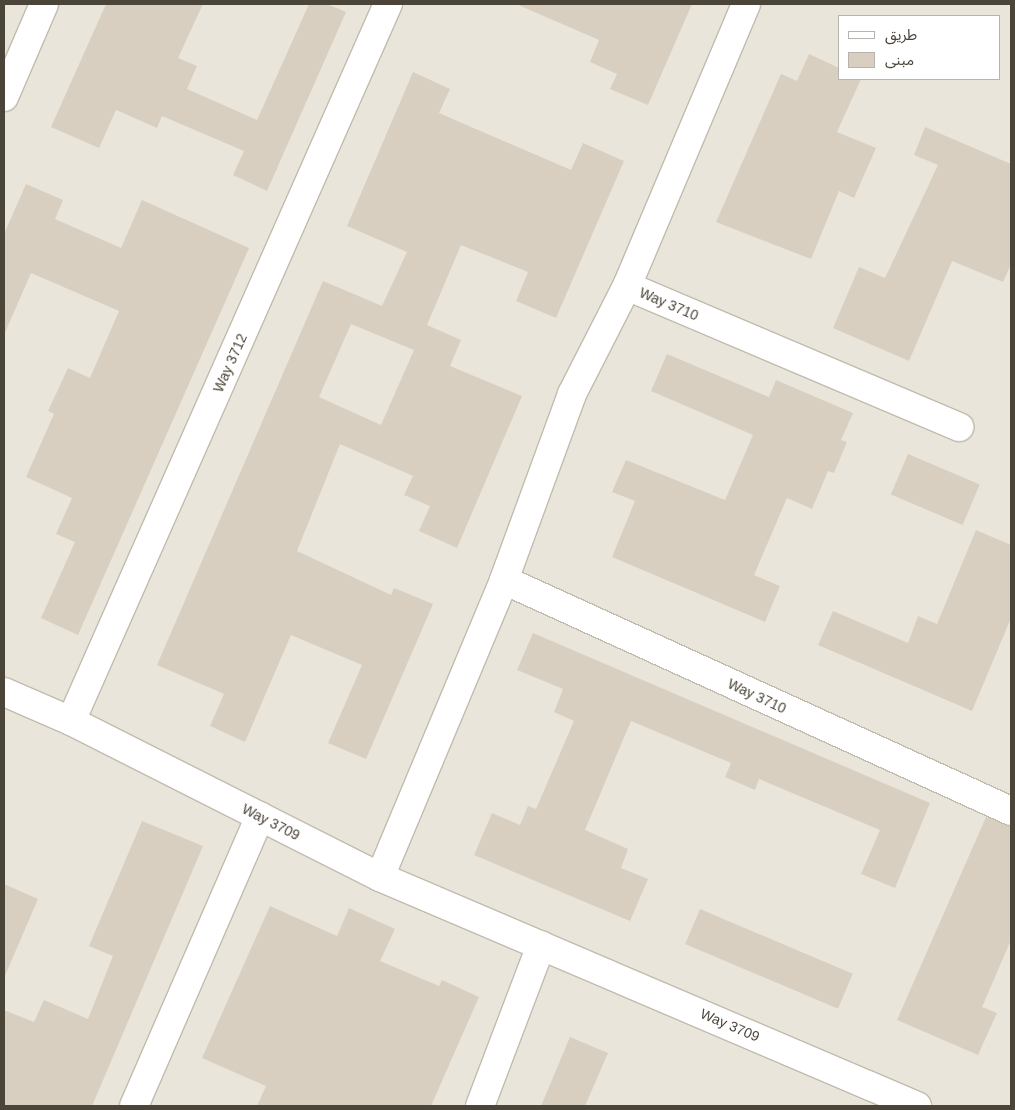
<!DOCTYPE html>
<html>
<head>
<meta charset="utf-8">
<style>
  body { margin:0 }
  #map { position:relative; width:1015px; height:1110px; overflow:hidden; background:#f6f3ec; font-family:Arial,"Noto Sans Arabic",sans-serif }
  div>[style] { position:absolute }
  .residential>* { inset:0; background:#eae5da }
  .building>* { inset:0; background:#d8cfc1; transform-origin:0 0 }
  .roads { filter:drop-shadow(1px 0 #c2bbae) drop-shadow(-1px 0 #c2bbae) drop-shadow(0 1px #c2bbae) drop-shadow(0 -1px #c2bbae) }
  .street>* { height:28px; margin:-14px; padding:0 14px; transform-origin:14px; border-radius:14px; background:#fff }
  span { translate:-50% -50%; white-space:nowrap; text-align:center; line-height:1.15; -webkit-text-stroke:4px #fff; paint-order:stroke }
  .street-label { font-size:14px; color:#4b4439 }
  .frame { position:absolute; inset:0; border:5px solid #4b4439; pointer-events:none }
  .legend { position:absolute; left:838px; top:15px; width:162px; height:65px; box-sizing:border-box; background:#fff; border:1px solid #b7b4b0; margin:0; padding:6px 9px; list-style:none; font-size:15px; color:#4b4439 }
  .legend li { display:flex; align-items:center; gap:10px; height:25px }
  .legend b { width:25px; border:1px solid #b7b4b0 }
</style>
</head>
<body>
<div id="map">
  <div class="residential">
    <div style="clip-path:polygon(evenodd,4px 4px,1011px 4px,1011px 1106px,4px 1106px,4px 4px,839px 16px,999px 16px,999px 79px,839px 79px,839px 16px)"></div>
  </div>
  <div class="building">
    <div style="clip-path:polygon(106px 4px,203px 4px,178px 58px,197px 66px,187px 89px,257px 120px,309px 4px,327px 4px,346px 12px,267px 191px,233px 175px,244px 151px,162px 116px,157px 128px,116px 110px,99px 148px,51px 127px)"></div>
    <div style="clip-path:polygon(516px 4px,692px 4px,648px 105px,610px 89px,617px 74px,590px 62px,599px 40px)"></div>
    <div style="clip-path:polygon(809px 54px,839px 68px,839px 79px,861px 79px,837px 132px,876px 148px,854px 198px,839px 191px,811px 259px,716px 222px,781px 74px,797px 81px)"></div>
    <div style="clip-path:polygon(evenodd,413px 72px,450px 89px,439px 113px,571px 170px,583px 143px,624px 161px,556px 318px,516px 301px,528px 272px,461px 245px,427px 325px,461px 340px,450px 366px,522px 396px,457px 548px,419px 531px,430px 506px,404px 495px,413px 476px,340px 444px,297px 551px,391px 595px,394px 588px,433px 604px,366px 759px,328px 743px,362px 665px,291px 635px,245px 742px,210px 726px,224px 694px,157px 665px,323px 281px,382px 306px,407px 252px,347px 226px,413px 72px,351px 324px,414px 350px,381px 425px,319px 397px,351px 324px)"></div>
    <div style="clip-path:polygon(925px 127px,1011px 164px,1011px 264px,1003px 282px,952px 261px,909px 361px,833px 328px,859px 267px,885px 278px,938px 165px,914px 155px)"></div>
    <div style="clip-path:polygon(26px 184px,63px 200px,55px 219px,121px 248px,142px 200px,249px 248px,78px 635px,41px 618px,75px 542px,56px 534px,72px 498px,26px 477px,54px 414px,48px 411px,68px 368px,90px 378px,119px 311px,31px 273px,4px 335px,4px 234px)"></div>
    <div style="clip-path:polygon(667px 354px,769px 397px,776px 380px,853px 413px,841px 440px,847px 442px,834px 473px,828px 471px,812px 509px,787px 498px,754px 575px,780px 586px,765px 622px,612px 557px,635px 501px,612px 492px,626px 460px,725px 500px,753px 435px,651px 391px)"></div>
    <div style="left:908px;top:454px;width:78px;height:44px;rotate:23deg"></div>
    <div style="clip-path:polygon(976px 530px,1011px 545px,1011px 618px,972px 711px,818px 645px,833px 611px,908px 643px,918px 616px,937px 624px)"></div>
    <div style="clip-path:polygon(533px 633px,930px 803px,895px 888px,861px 874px,880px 830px,759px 779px,755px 790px,725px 777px,731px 763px,631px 721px,585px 830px,628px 849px,621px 868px,648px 879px,630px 921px,474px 855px,492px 813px,520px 825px,528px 806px,536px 809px,574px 721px,554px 712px,563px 689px,517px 670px)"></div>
    <div style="clip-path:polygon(986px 817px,1011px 826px,1011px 940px,982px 1007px,997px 1013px,978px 1055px,897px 1020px)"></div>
    <div style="clip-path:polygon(142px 821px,203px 846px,92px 1106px,4px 1106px,4px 1010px,34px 1022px,44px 1000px,88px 1019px,113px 956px,89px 946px)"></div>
    <div style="clip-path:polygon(4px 884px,38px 899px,4px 978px)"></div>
    <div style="clip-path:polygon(270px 906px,337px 936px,349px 908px,395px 929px,380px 961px,439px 986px,442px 980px,479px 997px,431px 1106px,257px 1106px,266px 1086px,202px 1058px)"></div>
    <div style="left:700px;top:909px;width:166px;height:38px;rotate:23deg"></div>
    <div style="clip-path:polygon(570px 1037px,608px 1053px,585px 1106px,541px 1106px)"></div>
  </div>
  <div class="roads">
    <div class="street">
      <div style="left:4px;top:97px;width:101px;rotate:-66.7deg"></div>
      <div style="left:627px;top:286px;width:361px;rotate:23deg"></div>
      <div style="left:504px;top:580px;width:557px;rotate:24.5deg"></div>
      <div style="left:4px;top:692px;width:73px;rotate:23.4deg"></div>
      <div style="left:71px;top:721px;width:346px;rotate:26.8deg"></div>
      <div style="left:380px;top:877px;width:584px;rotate:23.1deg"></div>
      <div style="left:71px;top:721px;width:784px;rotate:-66.15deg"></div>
      <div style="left:380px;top:877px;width:322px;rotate:-67.3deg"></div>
      <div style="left:504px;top:580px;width:198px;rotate:-69.9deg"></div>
      <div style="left:572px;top:394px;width:121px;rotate:-63deg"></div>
      <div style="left:627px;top:286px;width:306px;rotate:-67.1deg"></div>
      <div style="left:134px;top:1106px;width:316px;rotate:-66.5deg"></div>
      <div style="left:480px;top:1106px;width:172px;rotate:-69.2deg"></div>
    </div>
  </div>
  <div class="street-label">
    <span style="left:669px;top:304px;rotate:23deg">Way 3710</span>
    <span style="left:230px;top:363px;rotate:-66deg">Way 3712</span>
    <span style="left:757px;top:696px;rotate:25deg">Way 3710</span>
    <span style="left:271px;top:822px;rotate:27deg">Way 3709</span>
    <span style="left:730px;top:1025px;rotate:23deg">Way 3709</span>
  </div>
  <div class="frame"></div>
  <ul class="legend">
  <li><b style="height:6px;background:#fff"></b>طريق</li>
  <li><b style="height:14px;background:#d8cfc1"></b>مبنى</li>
  </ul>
</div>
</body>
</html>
